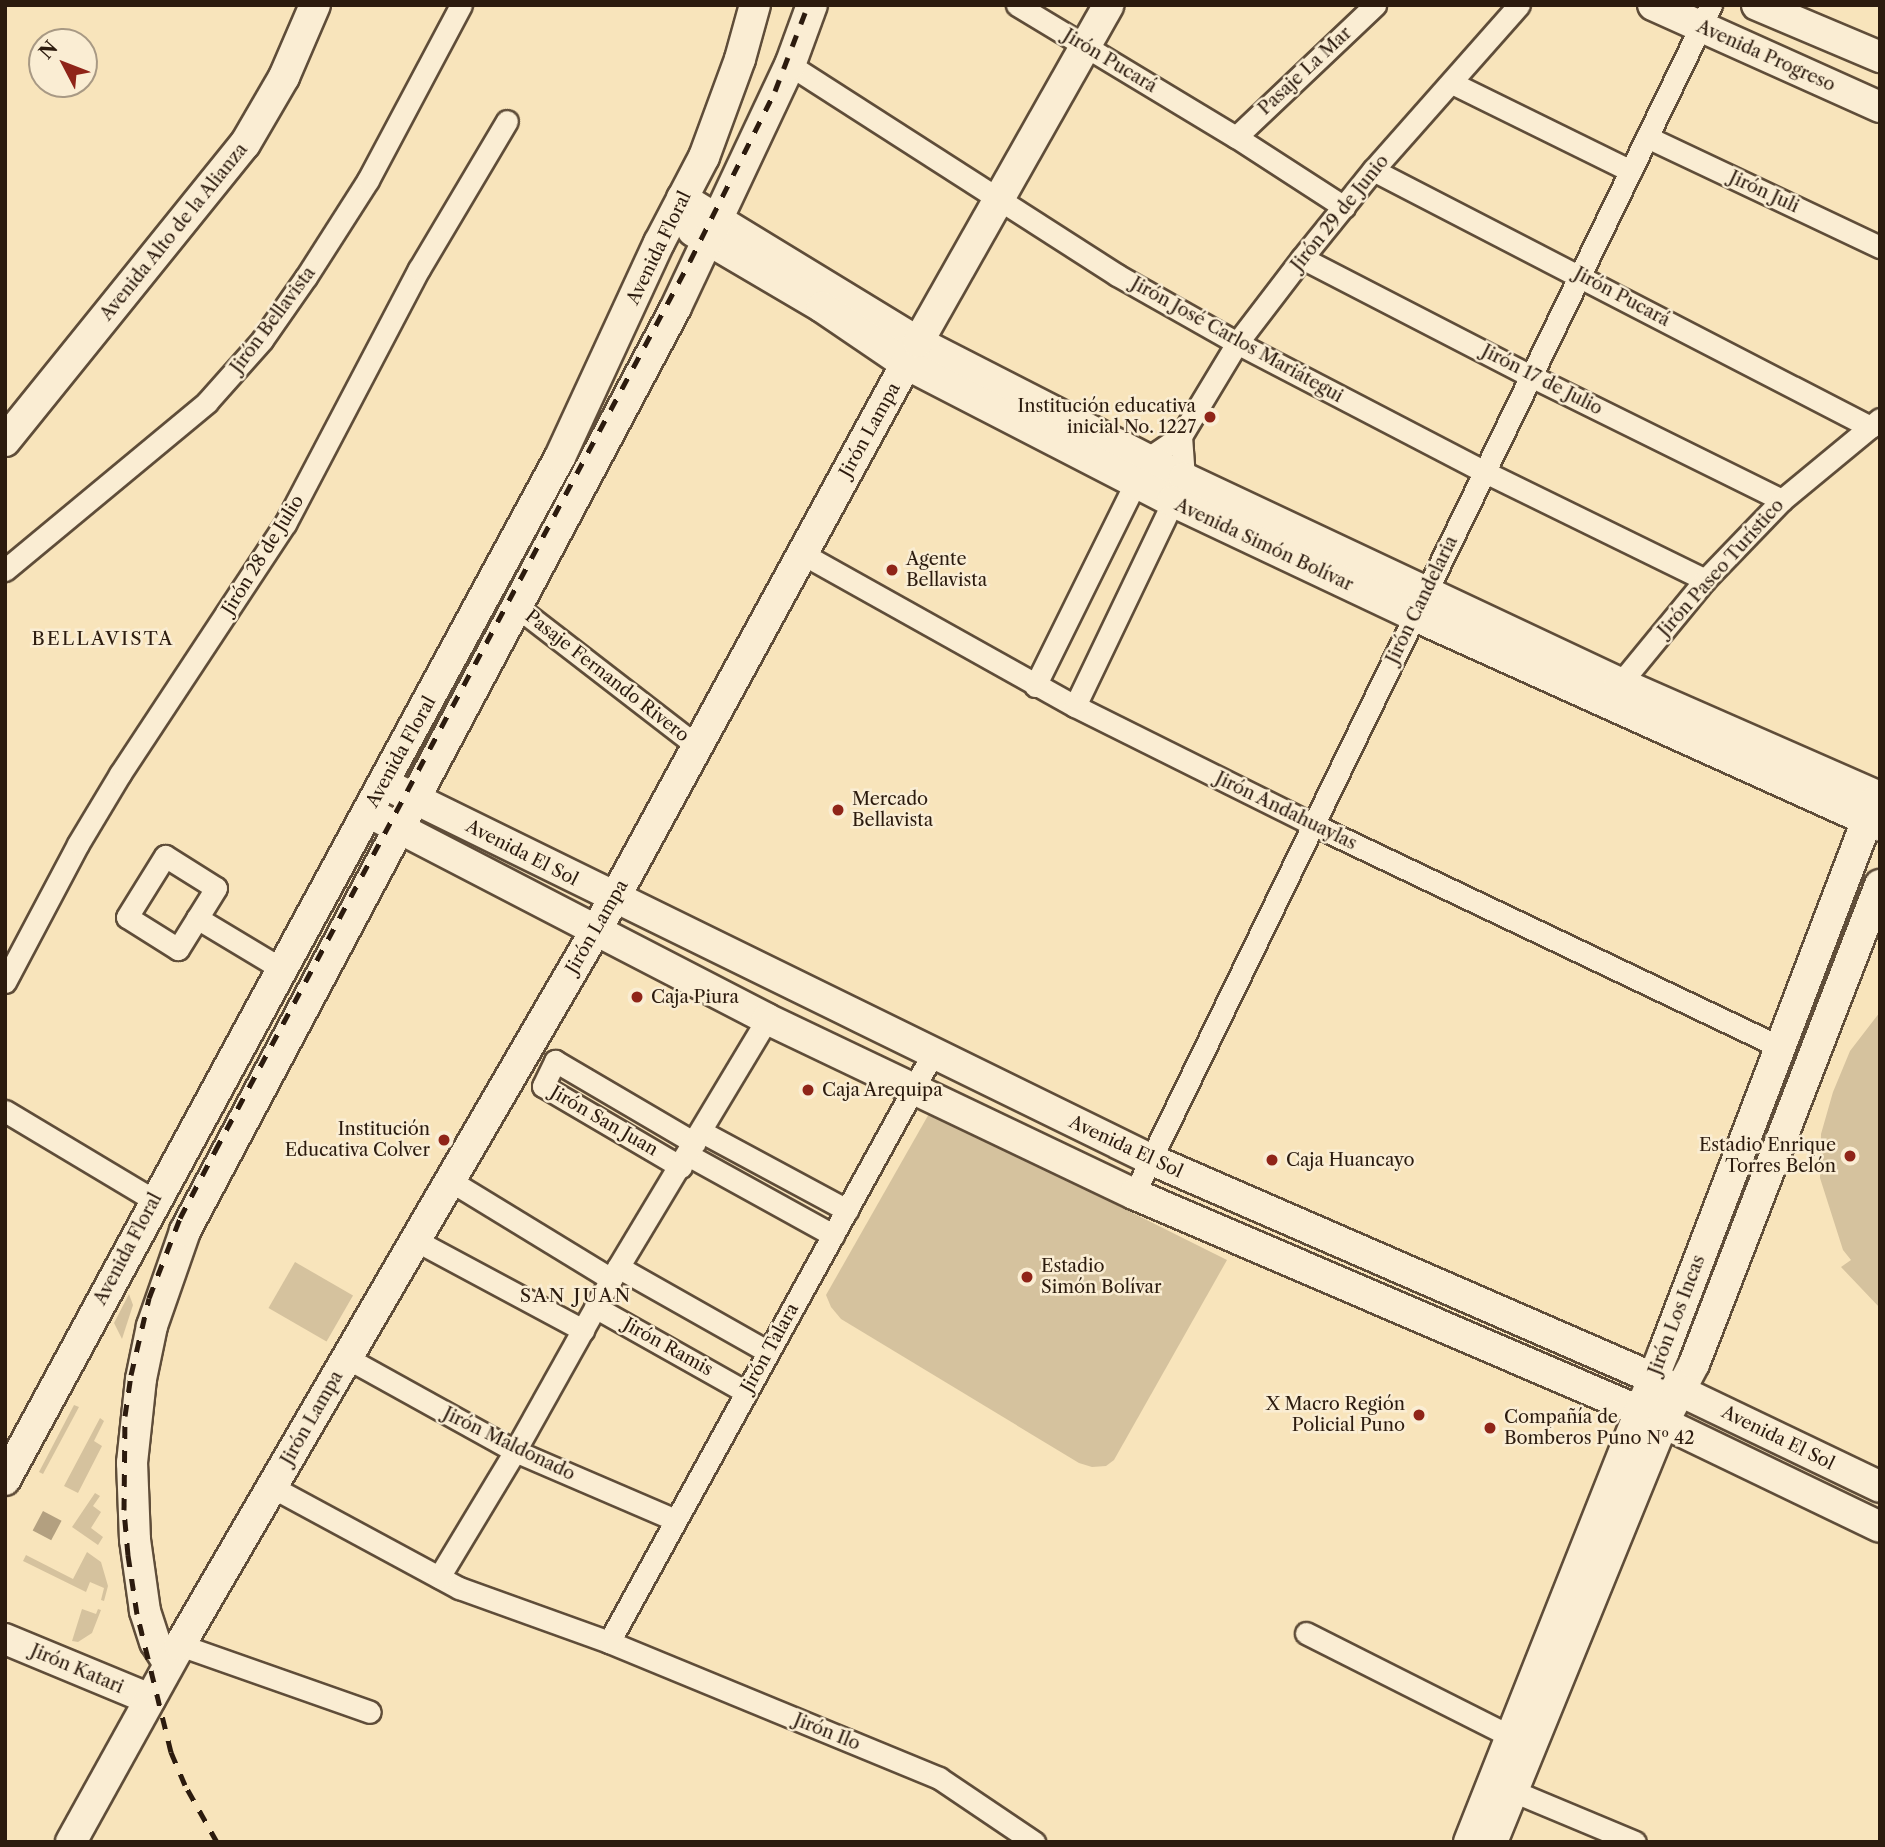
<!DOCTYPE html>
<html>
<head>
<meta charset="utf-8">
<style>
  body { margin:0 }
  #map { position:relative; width:1885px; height:1847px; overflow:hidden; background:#f8e4bb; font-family:"Libre Caslon Text",serif }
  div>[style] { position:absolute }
  .green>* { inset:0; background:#d5c29e; transform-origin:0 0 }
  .water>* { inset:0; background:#b3a080; transform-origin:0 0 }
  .roads { filter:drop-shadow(2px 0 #5f4d39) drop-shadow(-2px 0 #5f4d39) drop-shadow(0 2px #5f4d39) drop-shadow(0 -2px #5f4d39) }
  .street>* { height:21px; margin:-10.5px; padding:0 10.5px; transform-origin:10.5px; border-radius:10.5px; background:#faedd3 }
  .secondary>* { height:30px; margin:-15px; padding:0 15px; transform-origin:15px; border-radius:15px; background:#faedd3 }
  .rail>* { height:5px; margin-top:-2.5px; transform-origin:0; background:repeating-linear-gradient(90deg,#2c1b0e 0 12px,transparent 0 24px) }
  .dots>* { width:19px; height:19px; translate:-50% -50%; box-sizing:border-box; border:4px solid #faedd3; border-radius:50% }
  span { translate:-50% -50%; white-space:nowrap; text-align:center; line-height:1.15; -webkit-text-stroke:5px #faedd3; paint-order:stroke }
  .street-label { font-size:18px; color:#2c1b0e }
  .poi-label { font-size:18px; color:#2c1b0e }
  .right { translate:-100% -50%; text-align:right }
  .left { translate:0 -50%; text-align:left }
  .neighbourhood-label { font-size:19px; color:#2c1b0e; letter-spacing:2px }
  .frame { position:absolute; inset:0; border:7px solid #2c1b0e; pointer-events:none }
  .north { position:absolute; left:28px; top:28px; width:70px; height:70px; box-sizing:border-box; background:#faedd3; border:2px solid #a89984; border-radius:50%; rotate:312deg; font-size:19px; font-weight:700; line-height:28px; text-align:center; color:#2c1b0e }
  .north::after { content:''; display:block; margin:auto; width:24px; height:32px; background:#8f2418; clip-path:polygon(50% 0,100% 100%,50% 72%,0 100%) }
</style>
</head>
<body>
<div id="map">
  <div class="green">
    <div style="clip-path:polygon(1880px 1012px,1880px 1308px,1841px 1267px,1851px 1260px,1843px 1250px,1820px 1178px,1821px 1134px,1833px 1092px,1850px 1051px)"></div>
    <div style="clip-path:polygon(930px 1112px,1227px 1260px,1114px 1460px,1106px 1466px,1092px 1467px,1079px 1463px,841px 1319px,831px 1307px,826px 1295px)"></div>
    <div style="left:295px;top:1262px;width:67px;height:53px;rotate:30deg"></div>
    <div style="clip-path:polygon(129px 1294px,133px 1305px,122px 1339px,114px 1323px)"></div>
    <div style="clip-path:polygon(74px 1405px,79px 1407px,43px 1474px,39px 1472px)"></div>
    <div style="clip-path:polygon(100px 1418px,104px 1421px,94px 1441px,102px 1446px,78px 1493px,64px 1486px)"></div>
    <div style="clip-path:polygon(95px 1493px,100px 1496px,93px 1506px,101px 1512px,91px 1528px,103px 1537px,98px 1545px,72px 1527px)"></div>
    <div style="clip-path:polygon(87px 1552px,101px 1562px,108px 1586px,104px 1601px,101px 1600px,104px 1588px,90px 1582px,86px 1592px,23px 1561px,26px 1555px,73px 1579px)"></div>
    <div style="clip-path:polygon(82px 1609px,96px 1614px,98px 1609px,101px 1610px,92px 1633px,78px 1642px,72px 1641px)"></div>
  </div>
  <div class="water">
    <div style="left:43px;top:1511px;width:21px;height:22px;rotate:28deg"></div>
  </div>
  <div class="roads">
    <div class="street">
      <div style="left:1017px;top:5px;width:256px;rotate:31.1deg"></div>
      <div style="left:1236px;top:137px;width:129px;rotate:32.9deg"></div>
      <div style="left:790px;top:65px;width:389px;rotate:32.7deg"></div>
      <div style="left:1117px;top:275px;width:138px;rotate:29.5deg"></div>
      <div style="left:1237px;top:343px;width:280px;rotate:27.5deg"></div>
      <div style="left:1485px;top:472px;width:245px;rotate:26.1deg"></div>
      <div style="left:1452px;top:83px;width:199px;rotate:26.2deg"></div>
      <div style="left:1236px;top:137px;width:192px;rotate:-43.5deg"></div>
      <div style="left:1647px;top:137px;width:258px;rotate:25.3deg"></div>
      <div style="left:1373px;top:170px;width:560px;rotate:27.34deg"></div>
      <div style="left:1302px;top:258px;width:258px;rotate:27.3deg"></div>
      <div style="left:1531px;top:376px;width:280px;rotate:26.3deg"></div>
      <div style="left:801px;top:553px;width:314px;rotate:29.2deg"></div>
      <div style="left:1075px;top:706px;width:265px;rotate:26.5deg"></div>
      <div style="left:1312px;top:824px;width:521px;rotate:25.48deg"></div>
      <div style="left:5px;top:570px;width:263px;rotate:-39.7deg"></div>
      <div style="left:207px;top:402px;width:83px;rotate:-48.4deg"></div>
      <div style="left:262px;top:340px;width:77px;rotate:-55.1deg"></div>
      <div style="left:306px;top:277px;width:115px;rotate:-57.4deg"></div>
      <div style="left:368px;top:180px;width:198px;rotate:-62deg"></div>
      <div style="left:516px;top:606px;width:229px;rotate:37.7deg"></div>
      <div style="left:1035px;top:686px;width:253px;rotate:-63.7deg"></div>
      <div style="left:1147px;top:459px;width:41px;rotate:-34.1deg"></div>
      <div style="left:1181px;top:436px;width:109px;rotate:-58.9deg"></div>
      <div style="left:1237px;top:343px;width:107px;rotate:-52.6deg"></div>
      <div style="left:1302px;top:258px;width:113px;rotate:-51.1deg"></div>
      <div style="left:1373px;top:170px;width:220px;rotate:-48.5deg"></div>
      <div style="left:1613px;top:692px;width:145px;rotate:-50.6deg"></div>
      <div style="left:1705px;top:580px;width:111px;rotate:-46.1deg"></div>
      <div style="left:1782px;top:500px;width:127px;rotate:-39.6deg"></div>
      <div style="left:1075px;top:706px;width:253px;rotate:-64.4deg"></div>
      <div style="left:1184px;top:478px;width:42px;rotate:-94.1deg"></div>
      <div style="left:165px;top:856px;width:60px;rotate:32.1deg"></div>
      <div style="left:216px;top:888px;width:72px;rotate:121.9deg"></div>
      <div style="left:178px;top:949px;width:60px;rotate:-147.9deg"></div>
      <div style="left:127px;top:917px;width:72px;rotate:-58.1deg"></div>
      <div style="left:197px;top:918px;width:99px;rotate:31deg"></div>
      <div style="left:5px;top:982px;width:156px;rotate:-62.1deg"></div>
      <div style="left:78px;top:844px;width:82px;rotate:-59deg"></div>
      <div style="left:120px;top:774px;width:300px;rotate:-56.6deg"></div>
      <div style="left:285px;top:524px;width:288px;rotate:-62.3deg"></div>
      <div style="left:419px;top:269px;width:172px;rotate:-59.3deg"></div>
      <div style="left:5px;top:1111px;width:174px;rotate:30.9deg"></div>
      <div style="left:702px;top:1132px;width:165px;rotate:28.3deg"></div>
      <div style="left:688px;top:1155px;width:166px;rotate:28.9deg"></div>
      <div style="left:681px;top:1167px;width:160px;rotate:-149.6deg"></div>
      <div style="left:543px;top:1086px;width:28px;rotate:-64deg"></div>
      <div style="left:555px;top:1061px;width:162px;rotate:30.4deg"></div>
      <div style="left:449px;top:1180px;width:190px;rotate:31.4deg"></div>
      <div style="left:611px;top:1279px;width:303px;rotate:-59deg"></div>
      <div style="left:1134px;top:1194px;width:1322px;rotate:-64.11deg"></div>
      <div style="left:415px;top:1240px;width:191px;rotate:28.2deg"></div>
      <div style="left:618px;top:1267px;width:172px;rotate:29.5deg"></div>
      <div style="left:595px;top:1307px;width:173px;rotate:29.4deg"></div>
      <div style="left:347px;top:1358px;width:192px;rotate:29deg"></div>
      <div style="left:515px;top:1451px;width:174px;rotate:23.3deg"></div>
      <div style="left:272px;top:1487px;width:213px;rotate:28.4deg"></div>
      <div style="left:459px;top:1588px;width:159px;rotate:19.8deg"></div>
      <div style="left:609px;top:1642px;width:357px;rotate:22.4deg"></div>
      <div style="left:939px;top:1778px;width:115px;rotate:34deg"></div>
      <div style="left:439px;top:1577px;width:147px;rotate:-58.9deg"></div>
      <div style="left:515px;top:1451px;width:197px;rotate:-60.8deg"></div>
      <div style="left:1306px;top:1633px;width:229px;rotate:26.8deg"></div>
      <div style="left:609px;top:1642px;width:670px;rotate:-61.18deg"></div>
      <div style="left:180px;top:1645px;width:201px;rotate:19.4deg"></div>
      <div style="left:1501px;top:1786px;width:145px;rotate:22.7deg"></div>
    </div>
    <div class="secondary">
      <div style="left:1653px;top:5px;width:249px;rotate:24.2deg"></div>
      <div style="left:1757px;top:5px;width:134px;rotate:22.9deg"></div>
      <div style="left:682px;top:198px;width:276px;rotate:31.4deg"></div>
      <div style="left:918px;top:342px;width:299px;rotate:27.1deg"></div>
      <div style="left:1184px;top:478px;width:482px;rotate:25.2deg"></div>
      <div style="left:1620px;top:683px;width:284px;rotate:23.7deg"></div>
      <div style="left:693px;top:231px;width:150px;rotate:30.5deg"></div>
      <div style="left:822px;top:307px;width:102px;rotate:34.2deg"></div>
      <div style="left:906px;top:364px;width:299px;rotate:27.3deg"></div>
      <div style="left:1172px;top:501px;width:269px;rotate:25.3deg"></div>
      <div style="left:1415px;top:616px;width:510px;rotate:24.3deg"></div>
      <div style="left:5px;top:441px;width:382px;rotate:-51.1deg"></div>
      <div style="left:245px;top:144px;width:78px;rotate:-59.8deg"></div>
      <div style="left:284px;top:77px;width:78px;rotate:-66.7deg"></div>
      <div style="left:395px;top:789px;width:841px;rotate:26.11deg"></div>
      <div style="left:1150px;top:1159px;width:549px;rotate:23.53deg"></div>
      <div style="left:1653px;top:1378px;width:252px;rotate:25.6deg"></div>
      <div style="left:368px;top:812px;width:449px;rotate:27.4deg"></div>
      <div style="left:767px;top:1019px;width:407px;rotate:25.5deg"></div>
      <div style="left:1134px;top:1194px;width:550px;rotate:23.25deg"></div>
      <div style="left:1639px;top:1411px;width:267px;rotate:25.7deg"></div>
      <div style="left:5px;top:1480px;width:1164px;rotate:-61.52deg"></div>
      <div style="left:560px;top:457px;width:236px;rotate:-65.2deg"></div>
      <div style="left:659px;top:243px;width:97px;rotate:-62.4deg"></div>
      <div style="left:704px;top:157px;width:104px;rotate:-69.8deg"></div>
      <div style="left:740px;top:59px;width:56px;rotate:-74.5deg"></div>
      <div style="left:5px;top:1639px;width:157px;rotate:22.5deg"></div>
      <div style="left:169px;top:1664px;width:26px;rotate:-122deg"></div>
      <div style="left:155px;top:1642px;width:33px;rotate:-108deg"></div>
      <div style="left:145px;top:1611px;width:72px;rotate:-98deg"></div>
      <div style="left:135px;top:1540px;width:77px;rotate:-92.2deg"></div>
      <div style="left:132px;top:1463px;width:84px;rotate:-83.9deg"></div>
      <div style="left:141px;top:1379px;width:54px;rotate:-78.3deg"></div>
      <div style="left:152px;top:1326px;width:101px;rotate:-70.8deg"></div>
      <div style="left:185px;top:1231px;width:1046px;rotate:-62.01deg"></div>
      <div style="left:676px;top:307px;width:268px;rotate:-64.8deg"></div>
      <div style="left:790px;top:65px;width:64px;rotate:-69.9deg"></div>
      <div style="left:71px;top:1842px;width:225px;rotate:-61deg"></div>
      <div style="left:180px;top:1645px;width:863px;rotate:-59.81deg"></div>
      <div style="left:614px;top:899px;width:635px;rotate:-61.38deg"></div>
      <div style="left:918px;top:342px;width:387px;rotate:-60.5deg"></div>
      <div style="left:1469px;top:1842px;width:528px;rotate:-68.34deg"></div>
      <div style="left:1664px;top:1351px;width:588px;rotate:-69.07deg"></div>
      <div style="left:1492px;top:1842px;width:453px;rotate:-67.8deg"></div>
      <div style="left:1663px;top:1423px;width:67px;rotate:-62.3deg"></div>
      <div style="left:1694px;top:1364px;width:514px;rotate:-68.78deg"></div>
    </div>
  </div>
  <div class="rail">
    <div style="left:217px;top:1842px;width:65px;rotate:-119.3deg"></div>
    <div style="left:185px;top:1785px;width:36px;rotate:-113deg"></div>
    <div style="left:171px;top:1752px;width:142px;rotate:-103.8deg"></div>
    <div style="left:137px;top:1614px;width:60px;rotate:-98.7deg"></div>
    <div style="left:128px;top:1555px;width:45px;rotate:-95.1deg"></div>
    <div style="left:124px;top:1510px;width:94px;rotate:-89.4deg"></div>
    <div style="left:125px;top:1416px;width:41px;rotate:-81.7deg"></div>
    <div style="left:131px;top:1375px;width:79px;rotate:-76.8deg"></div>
    <div style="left:149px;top:1298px;width:86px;rotate:-68.8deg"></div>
    <div style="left:180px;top:1218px;width:76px;rotate:-62.4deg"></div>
    <div style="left:215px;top:1151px;width:1009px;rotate:-61.91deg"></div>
    <div style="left:690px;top:261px;width:190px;rotate:-63.4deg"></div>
    <div style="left:775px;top:91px;width:92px;rotate:-69deg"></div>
  </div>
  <div class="dots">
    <div style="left:1210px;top:417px;background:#8f2418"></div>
    <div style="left:892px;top:570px;background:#8f2418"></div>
    <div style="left:838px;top:810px;background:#8f2418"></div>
    <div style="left:637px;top:997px;background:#8f2418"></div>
    <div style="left:808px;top:1090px;background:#8f2418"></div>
    <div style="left:444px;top:1140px;background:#8f2418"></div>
    <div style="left:1850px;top:1156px;background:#8f2418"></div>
    <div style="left:1272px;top:1160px;background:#8f2418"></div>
    <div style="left:1027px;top:1277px;background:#8f2418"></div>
    <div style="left:1419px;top:1415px;background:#8f2418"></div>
    <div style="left:1490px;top:1428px;background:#8f2418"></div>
  </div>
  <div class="street-label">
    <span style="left:1766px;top:56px;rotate:24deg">Avenida Progreso</span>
    <span style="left:1110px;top:61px;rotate:31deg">Jirón Pucará</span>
    <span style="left:1305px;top:71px;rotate:-43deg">Pasaje La Mar</span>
    <span style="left:1764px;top:192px;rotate:25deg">Jirón Juli</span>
    <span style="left:1340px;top:213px;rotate:-51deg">Jirón 29 de Junio</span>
    <span style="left:174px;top:232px;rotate:-51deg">Avenida Alto de la Alianza</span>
    <span style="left:659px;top:248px;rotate:-64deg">Avenida Floral</span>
    <span style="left:1622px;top:297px;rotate:28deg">Jirón Pucará</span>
    <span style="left:273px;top:320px;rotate:-53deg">Jirón Bellavista</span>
    <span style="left:1237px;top:340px;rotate:29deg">Jirón José Carlos Mariátegui</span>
    <span style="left:1542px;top:380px;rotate:27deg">Jirón 17 de Julio</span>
    <span style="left:870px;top:430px;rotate:-61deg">Jirón Lampa</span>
    <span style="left:1264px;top:545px;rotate:25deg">Avenida Simón Bolívar</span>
    <span style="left:263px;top:555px;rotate:-58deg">Jirón 28 de Julio</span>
    <span style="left:1721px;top:568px;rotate:-48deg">Jirón Paseo Turístico</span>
    <span style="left:1422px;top:600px;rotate:-64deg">Jirón Candelaria</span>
    <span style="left:607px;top:676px;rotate:38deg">Pasaje Fernando Rivero</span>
    <span style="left:401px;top:752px;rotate:-61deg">Avenida Floral</span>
    <span style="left:1286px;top:811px;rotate:26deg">Jirón Andahuaylas</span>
    <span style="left:522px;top:853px;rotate:27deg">Avenida El Sol</span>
    <span style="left:597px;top:927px;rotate:-60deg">Jirón Lampa</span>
    <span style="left:604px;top:1121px;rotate:30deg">Jirón San Juan</span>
    <span style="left:1126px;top:1147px;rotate:25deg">Avenida El Sol</span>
    <span style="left:128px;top:1249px;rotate:-62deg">Avenida Floral</span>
    <span style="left:1677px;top:1315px;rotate:-69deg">Jirón Los Incas</span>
    <span style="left:668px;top:1347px;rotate:29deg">Jirón Ramis</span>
    <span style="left:770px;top:1348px;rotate:-61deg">Jirón Talara</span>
    <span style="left:312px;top:1418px;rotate:-60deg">Jirón Lampa</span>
    <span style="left:1778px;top:1438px;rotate:26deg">Avenida El Sol</span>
    <span style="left:509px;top:1444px;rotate:26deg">Jirón Maldonado</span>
    <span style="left:77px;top:1669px;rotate:23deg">Jirón Katari</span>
    <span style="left:827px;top:1732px;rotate:22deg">Jirón Ilo</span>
  </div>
  <div class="poi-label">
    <span class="right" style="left:1196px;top:417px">Institución educativa<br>inicial No. 1227</span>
    <span class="left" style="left:906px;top:570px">Agente<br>Bellavista</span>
    <span class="left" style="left:852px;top:810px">Mercado<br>Bellavista</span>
    <span class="left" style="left:651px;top:997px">Caja Piura</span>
    <span class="left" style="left:822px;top:1090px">Caja Arequipa</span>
    <span class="right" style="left:430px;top:1140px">Institución<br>Educativa Colver</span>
    <span class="right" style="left:1836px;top:1156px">Estadio Enrique<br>Torres Belón</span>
    <span class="left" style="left:1286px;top:1160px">Caja Huancayo</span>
    <span class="left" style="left:1041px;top:1277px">Estadio<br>Simón Bolívar</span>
    <span class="right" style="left:1405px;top:1415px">X Macro Región<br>Policial Puno</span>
    <span class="left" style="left:1504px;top:1428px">Compañía de<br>Bomberos Puno Nº 42</span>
  </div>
  <div class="neighbourhood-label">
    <span style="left:103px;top:639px">BELLAVISTA</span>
    <span style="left:576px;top:1296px">SAN JUAN</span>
  </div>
  <div class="frame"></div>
  <div class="north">N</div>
</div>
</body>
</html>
